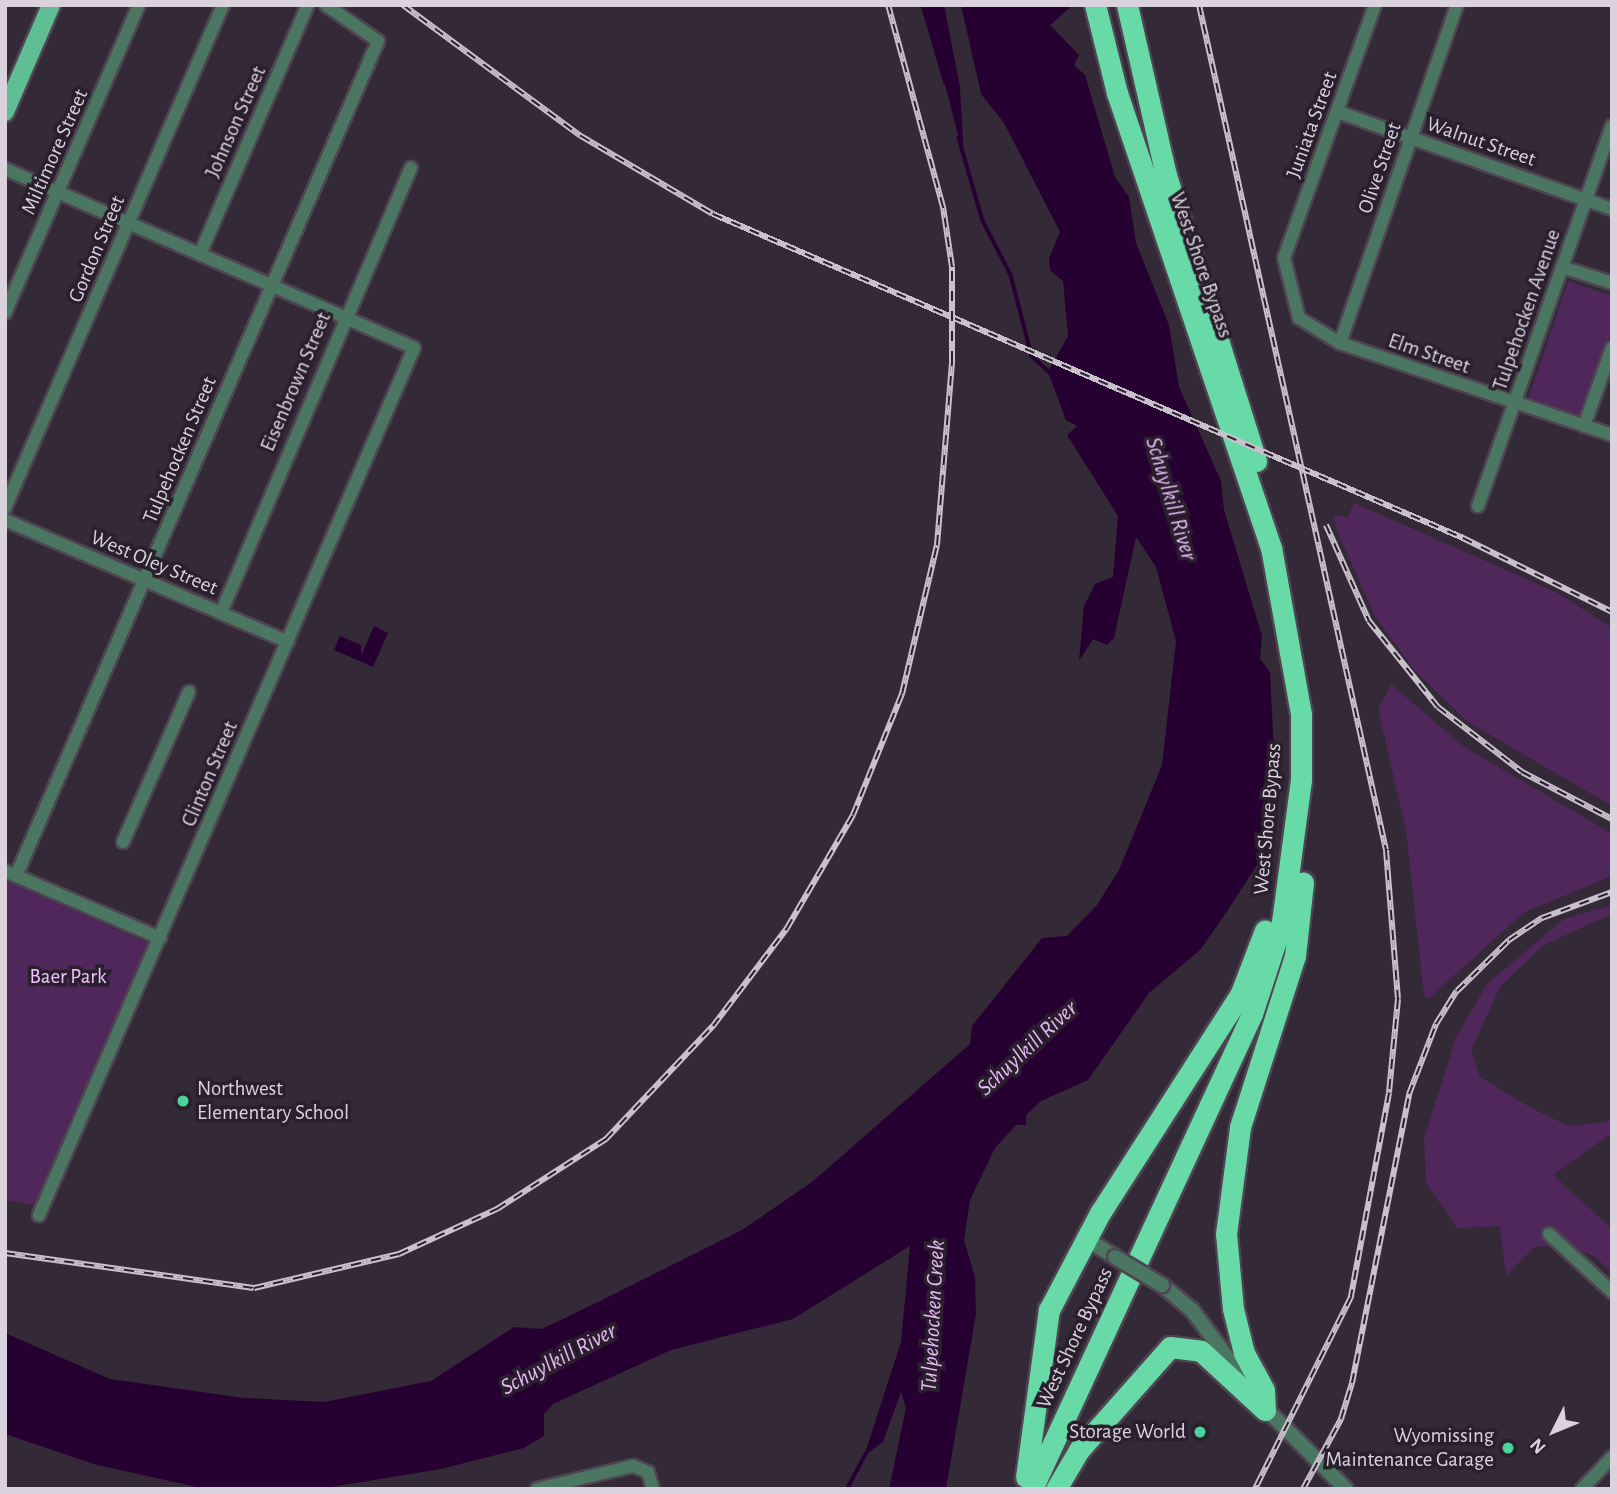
<!DOCTYPE html>
<html>
<head>
<meta charset="utf-8">
<style>
  body { margin:0 }
  #map { position:relative; width:1617px; height:1494px; overflow:hidden; background:#342937; font-family:"Alegreya Sans",sans-serif }
  div>[style] { position:absolute }
  .green>* { inset:0; background:#4f275b }
  .water>* { inset:0; background:#270032 }
  .stream>* { height:3.5px; margin:-1.75px; padding:0 1.75px; transform-origin:1.75px; border-radius:1.75px; background:#270032 }
  .roads { filter:drop-shadow(2px 0 #4f4452) drop-shadow(-2px 0 #4f4452) drop-shadow(0 2px #4f4452) drop-shadow(0 -2px #4f4452) }
  .minor>* { height:12px; margin:-6px; padding:0 6px; transform-origin:6px; border-radius:6px; background:#4b7661 }
  .tertiary>* { height:14px; margin:-7px; padding:0 7px; transform-origin:7px; border-radius:7px; background:#4b7661 }
  .primary>* { height:18px; margin:-9px; padding:0 9px; transform-origin:9px; border-radius:9px; background:#60be94 }
  .motorway>* { height:21px; margin:-10.5px; padding:0 10.5px; transform-origin:10.5px; border-radius:10.5px; background:#67daa8 }
  .rail>* { height:6px; margin-top:-3px; transform-origin:0; background:repeating-linear-gradient(90deg,#2a1f2d 0 10px,#c8c0cb 0 20px); box-sizing:border-box; border-block:2px solid #c8c0cb }
  .bridges { filter:drop-shadow(2px 0 #4f4452) drop-shadow(-2px 0 #4f4452) drop-shadow(0 2px #4f4452) drop-shadow(0 -2px #4f4452) }
  .tertiary-bridge>* { height:14px; margin:-7px; padding:0 7px; transform-origin:7px; border-radius:7px; background:#4b7661 }
  .dots>* { width:19px; height:19px; translate:-50% -50%; box-sizing:border-box; border:4px solid #2a1f2d; border-radius:50% }
  span { translate:-50% -50%; white-space:nowrap; text-align:center; line-height:1.15; -webkit-text-stroke:7px #2a1f2d; paint-order:stroke }
  .street-label { font-size:21px; color:#dad3dd }
  .park-label { font-size:21px; color:#efc2fe }
  .poi-label { font-size:21px; color:#dad3dd }
  .left { translate:0 -50%; text-align:left }
  .right { translate:-100% -50%; text-align:right }
  .water-label { font-size:23px; color:#e7baf6; font-style:italic }
  .frame { position:absolute; inset:0; border:7px solid #dad3dd; pointer-events:none }
  .north { position:absolute; left:1519px; top:1396px; width:70px; height:70px; -webkit-text-stroke:5px #2a1f2d; paint-order:stroke; rotate:227deg; font-size:19px; font-weight:700; line-height:28px; text-align:center; color:#dad3dd }
  .north::after { content:''; display:block; margin:auto; width:24px; height:32px; background:#dad3dd; clip-path:polygon(50% 0,100% 100%,50% 72%,0 100%) }
</style>
</head>
<body>
<div id="map">
  <div class="green">
    <div style="clip-path:polygon(1568px 281px,1612px 296px,1612px 328px,1582px 418px,1528px 399px)"></div>
    <div style="clip-path:polygon(1354px 503px,1556px 592px,1612px 628px,1612px 806px,1468px 722px,1416px 672px,1376px 618px,1337px 531px,1333px 516px,1348px 517px)"></div>
    <div style="clip-path:polygon(1391px 684px,1463px 746px,1612px 834px,1612px 876px,1523px 913px,1429px 998px,1424px 996px,1406px 830px,1378px 709px)"></div>
    <div style="clip-path:polygon(5px 880px,152px 945px,36px 1205px,5px 1200px)"></div>
    <div style="clip-path:polygon(1612px 905px,1612px 914px,1542px 946px,1500px 987px,1471px 1050px,1480px 1077px,1533px 1109px,1569px 1126px,1612px 1121px,1612px 1133px,1553px 1175px,1612px 1229px,1612px 1273px,1593px 1255px,1552px 1246px,1534px 1247px,1506px 1276px,1500px 1226px,1457px 1228px,1426px 1183px,1424px 1139px,1456px 1037px,1487px 984px,1564px 919px)"></div>
  </div>
  <div class="water">
    <div style="clip-path:polygon(925px 5px,944px 5px,960px 87px,964px 159px)"></div>
    <div style="clip-path:polygon(961px 5px,1073px 5px,1050px 25px,1079px 55px,1074px 65px,1085px 75px,1115px 177px,1129px 197px,1136px 243px,1169px 325px,1179px 387px,1221px 481px,1224px 510px,1262px 636px,1260px 659px,1270px 672px,1274px 751px,1266px 851px,1226px 913px,1200px 950px,1149px 993px,1088px 1080px,1041px 1101px,1026px 1115px,1026px 1125px,1016px 1125px,995px 1148px,970px 1200px,964px 1240px,975px 1277px,976px 1314px,946px 1489px,889px 1489px,906px 1408px,901px 1392px,883px 1442px,864px 1456px,901px 1342px,910px 1246px,793px 1319px,671px 1350px,553px 1404px,544px 1414px,544px 1436px,524px 1448px,441px 1469px,331px 1487px,206px 1489px,97px 1465px,5px 1434px,5px 1333px,110px 1379px,244px 1398px,324px 1402px,431px 1381px,514px 1327px,542px 1329px,596px 1303px,742px 1230px,812px 1182px,970px 1044px,972px 1026px,1042px 938px,1067px 936px,1097px 905px,1119px 870px,1162px 765px,1176px 641px,1156px 567px,1136px 537px,1114px 638px,1107px 645px,1093px 639px,1079px 661px,1084px 606px,1095px 584px,1113px 577px,1118px 516px,1067px 435px,1077px 426px,1066px 420px,1048px 372px,1068px 336px,1063px 281px,1050px 270px,1049px 258px,1060px 232px,1004px 123px,981px 94px)"></div>
    <div style="clip-path:polygon(374px 626px,388px 633px,373px 667px,334px 650px,340px 636px,361px 645px,361px 656px)"></div>
  </div>
  <div class="stream">
    <div style="left:923px;top:5px;width:81px;rotate:73.6deg"></div>
    <div style="left:959px;top:138px;width:86px;rotate:73.9deg"></div>
    <div style="left:983px;top:221px;width:61px;rotate:62.6deg"></div>
    <div style="left:1011px;top:275px;width:84px;rotate:75.5deg"></div>
    <div style="left:1032px;top:356px;width:26px;rotate:43deg"></div>
    <div style="left:847px;top:1489px;width:40px;rotate:-62deg"></div>
  </div>
  <div class="roads">
    <div class="minor">
      <div style="left:1375px;top:5px;width:269px;rotate:109.8deg"></div>
      <div style="left:1284px;top:258px;width:62px;rotate:76deg"></div>
      <div style="left:1299px;top:318px;width:48px;rotate:31.4deg"></div>
      <div style="left:1340px;top:343px;width:287px;rotate:18.7deg"></div>
      <div style="left:1338px;top:112px;width:291px;rotate:19.5deg"></div>
      <div style="left:5px;top:169px;width:446px;rotate:23.6deg"></div>
      <div style="left:414px;top:348px;width:945px;rotate:113.39deg"></div>
      <div style="left:200px;top:254px;width:271px;rotate:-66.6deg"></div>
      <div style="left:1562px;top:267px;width:52px;rotate:17.7deg"></div>
      <div style="left:5px;top:313px;width:336px;rotate:-66.5deg"></div>
      <div style="left:1340px;top:343px;width:358px;rotate:-70.9deg"></div>
      <div style="left:1584px;top:426px;width:83px;rotate:-70.3deg"></div>
      <div style="left:1478px;top:506px;width:403px;rotate:-70.6deg"></div>
      <div style="left:5px;top:508px;width:548px;rotate:-66.57deg"></div>
      <div style="left:5px;top:520px;width:308px;rotate:23.3deg"></div>
      <div style="left:221px;top:613px;width:484px;rotate:-66.9deg"></div>
      <div style="left:123px;top:842px;width:164px;rotate:-66.3deg"></div>
      <div style="left:5px;top:871px;width:169px;rotate:23.4deg"></div>
      <div style="left:16px;top:876px;width:910px;rotate:-66.56deg"></div>
      <div style="left:378px;top:41px;width:63px;rotate:-145.3deg"></div>
      <div style="left:1549px;top:1234px;width:86px;rotate:42.6deg"></div>
      <div style="left:537px;top:1489px;width:99px;rotate:-13.5deg"></div>
      <div style="left:633px;top:1466px;width:16px;rotate:22deg"></div>
      <div style="left:648px;top:1472px;width:18px;rotate:74deg"></div>
      <div style="left:1582px;top:1489px;width:44px;rotate:-46.8deg"></div>
    </div>
    <div class="tertiary">
      <div style="left:1088px;top:1240px;width:32px;rotate:32deg"></div>
      <div style="left:1162px;top:1285px;width:39px;rotate:40deg"></div>
      <div style="left:1192px;top:1310px;width:92px;rotate:53.4deg"></div>
      <div style="left:1261px;top:1404px;width:120px;rotate:45deg"></div>
    </div>
    <div class="primary">
      <div style="left:5px;top:112px;width:116px;rotate:-66.7deg"></div>
    </div>
    <div class="motorway">
      <div style="left:1127px;top:5px;width:174px;rotate:77.1deg"></div>
      <div style="left:1166px;top:175px;width:300px;rotate:72.5deg"></div>
      <div style="left:1265px;top:1410px;width:20px;rotate:-93deg"></div>
      <div style="left:1264px;top:1390px;width:42px;rotate:-118.4deg"></div>
      <div style="left:1244px;top:1353px;width:45px;rotate:-104deg"></div>
      <div style="left:1233px;top:1309px;width:75px;rotate:-95.3deg"></div>
      <div style="left:1226px;top:1234px;width:108px;rotate:-82.5deg"></div>
      <div style="left:1240px;top:1127px;width:180px;rotate:-72.2deg"></div>
      <div style="left:1295px;top:956px;width:74px;rotate:-83.8deg"></div>
      <div style="left:1026px;top:1477px;width:169px;rotate:-82.2deg"></div>
      <div style="left:1049px;top:1310px;width:110px;rotate:-62.3deg"></div>
      <div style="left:1100px;top:1213px;width:261px;rotate:-57.3deg"></div>
      <div style="left:1241px;top:993px;width:67px;rotate:-69.1deg"></div>
      <div style="left:1032px;top:1489px;width:523px;rotate:-65.15deg"></div>
      <div style="left:1252px;top:1014px;width:97px;rotate:-71.9deg"></div>
      <div style="left:1282px;top:922px;width:143px;rotate:-82.4deg"></div>
      <div style="left:1301px;top:780px;width:66px;rotate:-90deg"></div>
      <div style="left:1301px;top:714px;width:169px;rotate:-100.2deg"></div>
      <div style="left:1271px;top:548px;width:480px;rotate:-108.7deg"></div>
      <div style="left:1117px;top:93px;width:91px;rotate:-104deg"></div>
      <div style="left:1056px;top:1489px;width:45px;rotate:-59.5deg"></div>
      <div style="left:1079px;top:1450px;width:137px;rotate:-48.5deg"></div>
      <div style="left:1170px;top:1347px;width:31px;rotate:7deg"></div>
      <div style="left:1201px;top:1351px;width:87px;rotate:42.7deg"></div>
    </div>
  </div>
  <div class="rail">
    <div style="left:403px;top:5px;width:221px;rotate:36.4deg"></div>
    <div style="left:581px;top:136px;width:153px;rotate:30.6deg"></div>
    <div style="left:713px;top:214px;width:817px;rotate:23.36deg"></div>
    <div style="left:1463px;top:538px;width:166px;rotate:26.4deg"></div>
    <div style="left:1199px;top:5px;width:865px;rotate:77.52deg"></div>
    <div style="left:1386px;top:850px;width:149px;rotate:85.4deg"></div>
    <div style="left:1398px;top:999px;width:94px;rotate:95.5deg"></div>
    <div style="left:1389px;top:1093px;width:208px;rotate:100.6deg"></div>
    <div style="left:1351px;top:1297px;width:215px;rotate:116.6deg"></div>
    <div style="left:1326px;top:525px;width:105px;rotate:65.9deg"></div>
    <div style="left:1369px;top:621px;width:110px;rotate:51.3deg"></div>
    <div style="left:1438px;top:707px;width:106px;rotate:37.7deg"></div>
    <div style="left:1522px;top:772px;width:102px;rotate:27.6deg"></div>
    <div style="left:5px;top:1253px;width:251px;rotate:8deg"></div>
    <div style="left:254px;top:1288px;width:149px;rotate:-13.2deg"></div>
    <div style="left:399px;top:1254px;width:108px;rotate:-24.7deg"></div>
    <div style="left:497px;top:1209px;width:130px;rotate:-32.7deg"></div>
    <div style="left:606px;top:1139px;width:156px;rotate:-46.6deg"></div>
    <div style="left:713px;top:1026px;width:123px;rotate:-52.9deg"></div>
    <div style="left:787px;top:928px;width:131px;rotate:-59.7deg"></div>
    <div style="left:853px;top:815px;width:131px;rotate:-68deg"></div>
    <div style="left:902px;top:694px;width:153px;rotate:-76.8deg"></div>
    <div style="left:937px;top:545px;width:185px;rotate:-85.3deg"></div>
    <div style="left:952px;top:361px;width:94px;rotate:-90deg"></div>
    <div style="left:952px;top:267px;width:61px;rotate:-98.5deg"></div>
    <div style="left:943px;top:207px;width:209px;rotate:-105.2deg"></div>
    <div style="left:1303px;top:1489px;width:80px;rotate:-61.5deg"></div>
    <div style="left:1341px;top:1419px;width:38px;rotate:-73deg"></div>
    <div style="left:1352px;top:1383px;width:295px;rotate:-78.8deg"></div>
    <div style="left:1409px;top:1094px;width:75px;rotate:-68.9deg"></div>
    <div style="left:1436px;top:1024px;width:39px;rotate:-58deg"></div>
    <div style="left:1457px;top:991px;width:73px;rotate:-44.4deg"></div>
    <div style="left:1509px;top:940px;width:40px;rotate:-34deg"></div>
    <div style="left:1542px;top:918px;width:75px;rotate:-20.4deg"></div>
  </div>
  <div class="bridges">
    <div class="tertiary-bridge">
      <div style="left:1115px;top:1257px;width:55px;rotate:30.8deg"></div>
    </div>
  </div>
  <div class="dots">
    <div style="left:183px;top:1101px;background:#4ad49c"></div>
    <div style="left:1200px;top:1432px;background:#4ad49c"></div>
    <div style="left:1508px;top:1448px;background:#4ad49c"></div>
  </div>
  <div class="street-label">
    <span style="left:236px;top:122px;rotate:-66deg">Johnson Street</span>
    <span style="left:1312px;top:125px;rotate:-70deg">Juniata Street</span>
    <span style="left:1481px;top:142px;rotate:19deg">Walnut Street</span>
    <span style="left:55px;top:152px;rotate:-66deg">Miltimore Street</span>
    <span style="left:1380px;top:168px;rotate:-71deg">Olive Street</span>
    <span style="left:97px;top:249px;rotate:-67deg">Gordon Street</span>
    <span style="left:1201px;top:265px;rotate:71deg">West Shore Bypass</span>
    <span style="left:1527px;top:310px;rotate:-71deg">Tulpehocken Avenue</span>
    <span style="left:1429px;top:354px;rotate:19deg">Elm Street</span>
    <span style="left:296px;top:382px;rotate:-67deg">Eisenbrown Street</span>
    <span style="left:180px;top:450px;rotate:-67deg">Tulpehocken Street</span>
    <span style="left:154px;top:563px;rotate:23deg">West Oley Street</span>
    <span style="left:210px;top:774px;rotate:-67deg">Clinton Street</span>
    <span style="left:1268px;top:819px;rotate:-85deg">West Shore Bypass</span>
    <span style="left:1075px;top:1338px;rotate:-65deg">West Shore Bypass</span>
  </div>
  <div class="park-label">
    <span style="left:68px;top:977px">Baer Park</span>
  </div>
  <div class="poi-label">
    <span class="left" style="left:197px;top:1101px">Northwest<br>Elementary School</span>
    <span class="right" style="left:1186px;top:1432px">Storage World</span>
    <span class="right" style="left:1494px;top:1448px">Wyomissing<br>Maintenance Garage</span>
  </div>
  <div class="water-label">
    <span style="left:1170px;top:499px;rotate:73deg">Schuylkill River</span>
    <span style="left:1028px;top:1049px;rotate:-43deg">Schuylkill River</span>
    <span style="left:934px;top:1316px;rotate:-87deg">Tulpehocken Creek</span>
    <span style="left:559px;top:1360px;rotate:-28deg">Schuylkill River</span>
  </div>
  <div class="frame"></div>
  <div class="north">N</div>
</div>
</body>
</html>
